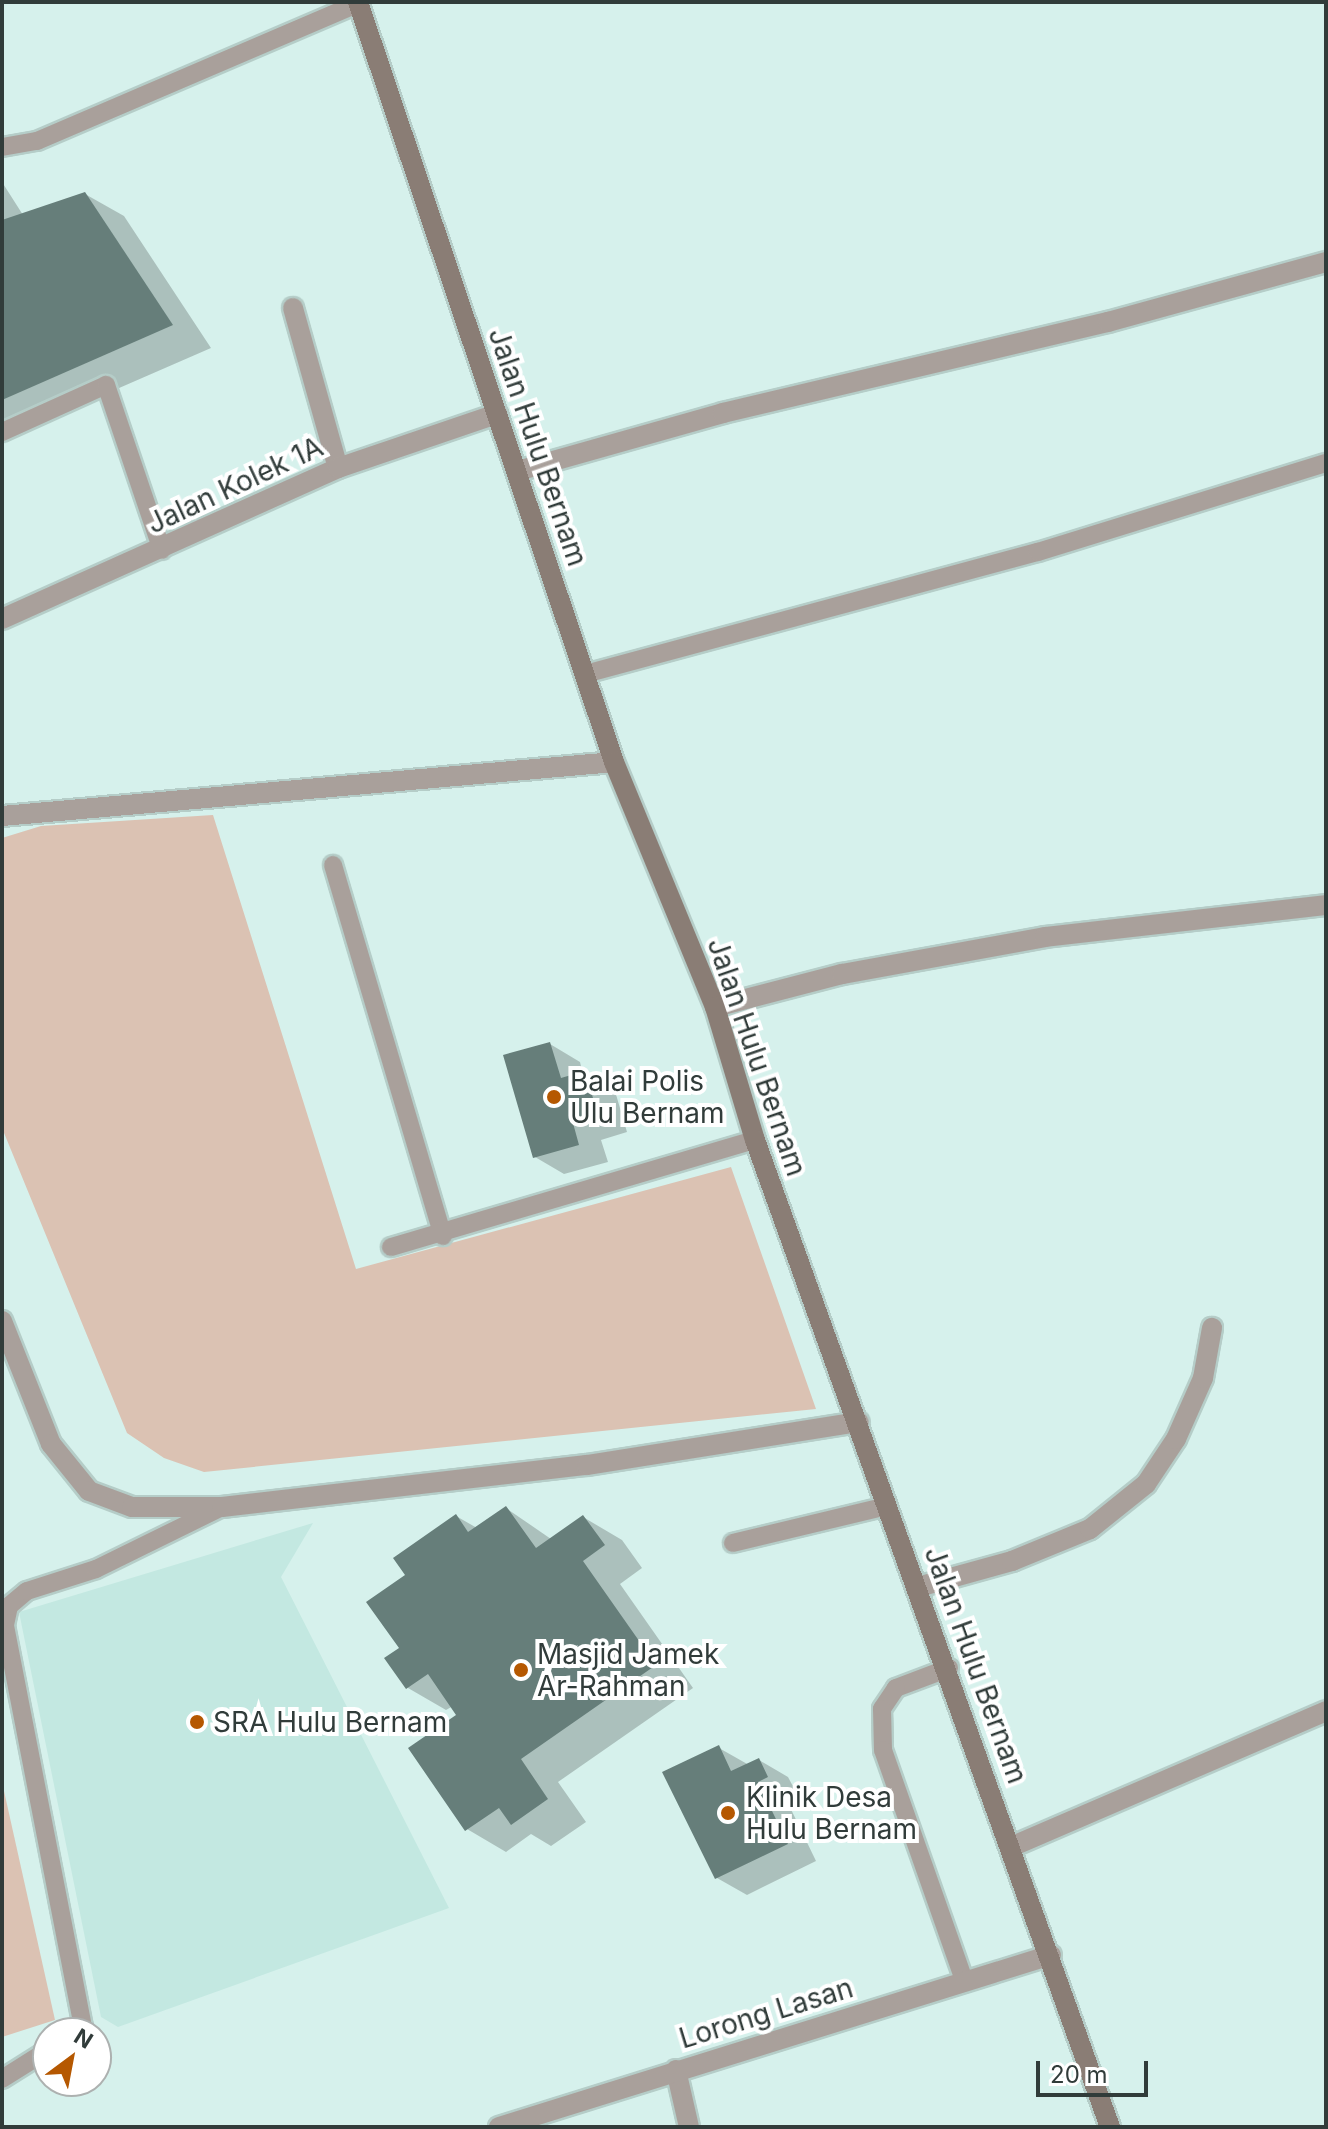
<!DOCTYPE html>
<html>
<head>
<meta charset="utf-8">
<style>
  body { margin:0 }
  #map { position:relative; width:1328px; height:2129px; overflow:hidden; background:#d6f1ec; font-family:Inter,sans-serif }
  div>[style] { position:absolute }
  .built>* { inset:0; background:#c3e8e1 }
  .green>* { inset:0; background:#dbc2b3 }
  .shadow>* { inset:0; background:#0003 }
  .building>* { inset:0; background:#667e7a }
  .roads { filter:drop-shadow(2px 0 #b5cdc8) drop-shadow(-2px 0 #b5cdc8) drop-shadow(0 2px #b5cdc8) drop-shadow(0 -2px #b5cdc8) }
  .lane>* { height:18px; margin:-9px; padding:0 9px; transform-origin:9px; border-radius:9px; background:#a9a09b }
  .street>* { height:20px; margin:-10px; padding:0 10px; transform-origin:10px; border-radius:10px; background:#a9a09b }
  .secondary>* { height:20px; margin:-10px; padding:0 10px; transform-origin:10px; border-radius:10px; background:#8a7d75 }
  .dots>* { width:22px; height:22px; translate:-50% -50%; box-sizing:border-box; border:4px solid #fff; border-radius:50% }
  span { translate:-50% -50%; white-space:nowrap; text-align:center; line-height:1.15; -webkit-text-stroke:8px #fff; paint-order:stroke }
  .street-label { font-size:28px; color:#313c3a }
  .poi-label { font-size:28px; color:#313c3a }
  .left { translate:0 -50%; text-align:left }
  .frame { position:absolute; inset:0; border:4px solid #313c3a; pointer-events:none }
  .north { position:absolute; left:32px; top:2017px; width:80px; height:80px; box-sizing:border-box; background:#fff; border:2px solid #adb1b0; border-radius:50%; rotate:32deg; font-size:22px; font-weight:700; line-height:32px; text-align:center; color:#313c3a }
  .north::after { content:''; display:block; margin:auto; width:28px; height:36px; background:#b55801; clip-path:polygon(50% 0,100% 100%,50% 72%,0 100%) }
  .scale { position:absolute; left:1036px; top:2061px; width:112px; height:36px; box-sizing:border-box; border:4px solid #313c3a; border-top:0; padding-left:10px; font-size:24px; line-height:28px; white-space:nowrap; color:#313c3a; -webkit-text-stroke:6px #fff; paint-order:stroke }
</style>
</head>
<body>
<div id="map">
  <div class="built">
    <div style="clip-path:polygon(313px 1523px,281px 1577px,449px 1908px,118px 2027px,101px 2017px,19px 1612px)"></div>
  </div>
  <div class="green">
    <div style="clip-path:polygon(213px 815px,356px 1269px,731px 1167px,816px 1409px,204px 1472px,164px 1458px,127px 1433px,2px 1128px,2px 838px,41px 826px)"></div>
    <div style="clip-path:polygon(2px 1782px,55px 2020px,2px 2037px)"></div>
  </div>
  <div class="shadow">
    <div style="clip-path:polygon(2px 182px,23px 215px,85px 194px,124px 216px,211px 348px,2px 439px)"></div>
    <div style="clip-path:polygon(550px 1044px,580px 1062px,583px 1074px,615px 1091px,627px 1132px,601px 1140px,608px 1162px,564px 1174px,535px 1157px)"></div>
    <div style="clip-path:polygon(506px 1508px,551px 1539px,583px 1517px,622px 1540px,642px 1568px,620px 1584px,693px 1688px,558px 1782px,586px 1822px,551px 1846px,531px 1834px,506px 1852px,467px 1829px,459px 1715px,453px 1706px,446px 1710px,408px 1688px,401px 1649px,408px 1575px,456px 1516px,477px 1528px)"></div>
    <div style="clip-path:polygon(719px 1748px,749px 1765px,759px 1760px,788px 1777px,797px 1794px,786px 1799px,816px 1861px,747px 1895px,717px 1878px)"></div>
  </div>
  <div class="building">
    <div style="clip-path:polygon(85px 192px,173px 325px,2px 400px,2px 220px)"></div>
    <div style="clip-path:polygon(550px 1042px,561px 1078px,585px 1071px,598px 1115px,573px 1123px,579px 1145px,533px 1158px,503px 1055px)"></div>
    <div style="clip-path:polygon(506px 1506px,536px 1548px,583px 1515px,605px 1545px,583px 1561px,656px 1665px,521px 1759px,548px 1799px,511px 1825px,499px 1808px,465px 1831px,408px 1748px,456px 1715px,428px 1674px,406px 1689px,384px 1658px,399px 1648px,366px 1602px,405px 1575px,393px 1558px,456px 1514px,468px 1532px)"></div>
    <div style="clip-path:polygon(719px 1745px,731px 1771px,759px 1758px,768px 1777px,758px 1782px,788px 1844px,715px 1879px,662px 1772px)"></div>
  </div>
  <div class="roads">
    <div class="lane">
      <div style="left:2px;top:147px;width:36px;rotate:-10deg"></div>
      <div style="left:37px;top:141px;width:350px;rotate:-23.2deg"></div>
      <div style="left:2px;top:432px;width:114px;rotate:-24.3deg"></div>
      <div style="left:106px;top:385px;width:174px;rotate:71.3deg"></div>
      <div style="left:585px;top:674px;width:469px;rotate:-15.1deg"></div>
      <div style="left:1038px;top:552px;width:301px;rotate:-17.2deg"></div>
      <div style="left:333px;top:865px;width:387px;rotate:73.5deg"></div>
      <div style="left:391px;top:1247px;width:379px;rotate:-16.4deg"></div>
      <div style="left:733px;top:1543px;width:158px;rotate:-13.5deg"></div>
      <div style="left:949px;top:1668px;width:57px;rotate:159.3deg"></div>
      <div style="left:896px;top:1688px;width:25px;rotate:124deg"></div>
      <div style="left:882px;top:1709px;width:41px;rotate:88.6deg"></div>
      <div style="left:883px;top:1750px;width:244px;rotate:70.6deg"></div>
      <div style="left:74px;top:2033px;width:11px;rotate:-34deg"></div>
      <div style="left:83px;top:2027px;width:409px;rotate:-101deg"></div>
      <div style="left:5px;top:1625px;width:19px;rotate:-78deg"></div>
      <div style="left:9px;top:1606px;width:23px;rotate:-40deg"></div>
      <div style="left:27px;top:1591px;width:72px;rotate:-17.7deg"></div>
      <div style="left:96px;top:1569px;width:140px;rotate:-26.2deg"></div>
      <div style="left:2px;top:2079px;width:54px;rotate:-32.2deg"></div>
    </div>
    <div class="street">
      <div style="left:293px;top:308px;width:166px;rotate:74.3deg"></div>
      <div style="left:518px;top:471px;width:213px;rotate:-15.8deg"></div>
      <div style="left:723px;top:413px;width:396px;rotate:-13.3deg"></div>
      <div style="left:1108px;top:322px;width:226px;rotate:-15.4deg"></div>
      <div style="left:2px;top:619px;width:368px;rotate:-24.2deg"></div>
      <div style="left:338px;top:468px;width:168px;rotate:-18.8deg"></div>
      <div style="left:2px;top:816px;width:614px;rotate:-5.04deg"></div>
      <div style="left:715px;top:1007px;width:131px;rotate:-14.6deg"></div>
      <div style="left:842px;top:974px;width:206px;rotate:-10.3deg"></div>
      <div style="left:1045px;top:937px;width:283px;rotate:-6.5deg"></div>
      <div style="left:2px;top:1321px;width:132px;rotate:68.3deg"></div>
      <div style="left:51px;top:1444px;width:60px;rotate:51deg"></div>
      <div style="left:89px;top:1491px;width:46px;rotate:20.4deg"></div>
      <div style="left:132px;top:1507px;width:90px"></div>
      <div style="left:222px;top:1507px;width:367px;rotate:-6.6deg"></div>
      <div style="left:587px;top:1465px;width:275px;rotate:-9deg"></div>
      <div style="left:918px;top:1587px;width:98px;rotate:-15.5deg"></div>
      <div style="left:1012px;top:1561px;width:84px;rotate:-22.3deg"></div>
      <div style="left:1090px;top:1529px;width:72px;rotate:-38.8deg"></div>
      <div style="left:1146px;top:1484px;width:54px;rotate:-56.3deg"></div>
      <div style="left:1176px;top:1439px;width:67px;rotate:-66.1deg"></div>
      <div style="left:1203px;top:1378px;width:51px;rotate:-79.8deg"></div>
      <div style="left:1013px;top:1846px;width:341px;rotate:-23.3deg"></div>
      <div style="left:676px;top:2070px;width:58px;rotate:77.2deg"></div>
      <div style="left:499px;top:2127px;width:578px;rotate:-17.31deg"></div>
    </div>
    <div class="secondary">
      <div style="left:358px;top:2px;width:802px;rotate:71.38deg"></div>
      <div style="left:614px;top:762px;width:265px;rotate:67.6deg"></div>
      <div style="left:715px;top:1007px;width:139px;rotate:73.3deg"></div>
      <div style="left:755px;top:1140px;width:1049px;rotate:70.22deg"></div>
    </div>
  </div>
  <div class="dots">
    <div style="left:554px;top:1097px;background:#b55801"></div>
    <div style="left:521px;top:1670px;background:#b55801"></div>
    <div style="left:197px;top:1722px;background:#b55801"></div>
    <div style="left:728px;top:1813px;background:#b55801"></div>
  </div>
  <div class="street-label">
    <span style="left:538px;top:447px;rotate:71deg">Jalan Hulu Bernam</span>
    <span style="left:235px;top:485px;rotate:-25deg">Jalan Kolek 1A</span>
    <span style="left:757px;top:1057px;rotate:71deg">Jalan Hulu Bernam</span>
    <span style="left:976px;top:1665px;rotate:70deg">Jalan Hulu Bernam</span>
    <span style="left:766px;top:2013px;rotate:-17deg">Lorong Lasan</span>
  </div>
  <div class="poi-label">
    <span class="left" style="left:570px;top:1097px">Balai Polis<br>Ulu Bernam</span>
    <span class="left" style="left:537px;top:1670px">Masjid Jamek<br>Ar-Rahman</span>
    <span class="left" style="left:213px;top:1722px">SRA Hulu Bernam</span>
    <span class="left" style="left:746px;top:1813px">Klinik Desa<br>Hulu Bernam</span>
  </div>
  <div class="frame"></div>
  <div class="north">N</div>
  <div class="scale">20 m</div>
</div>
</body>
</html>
